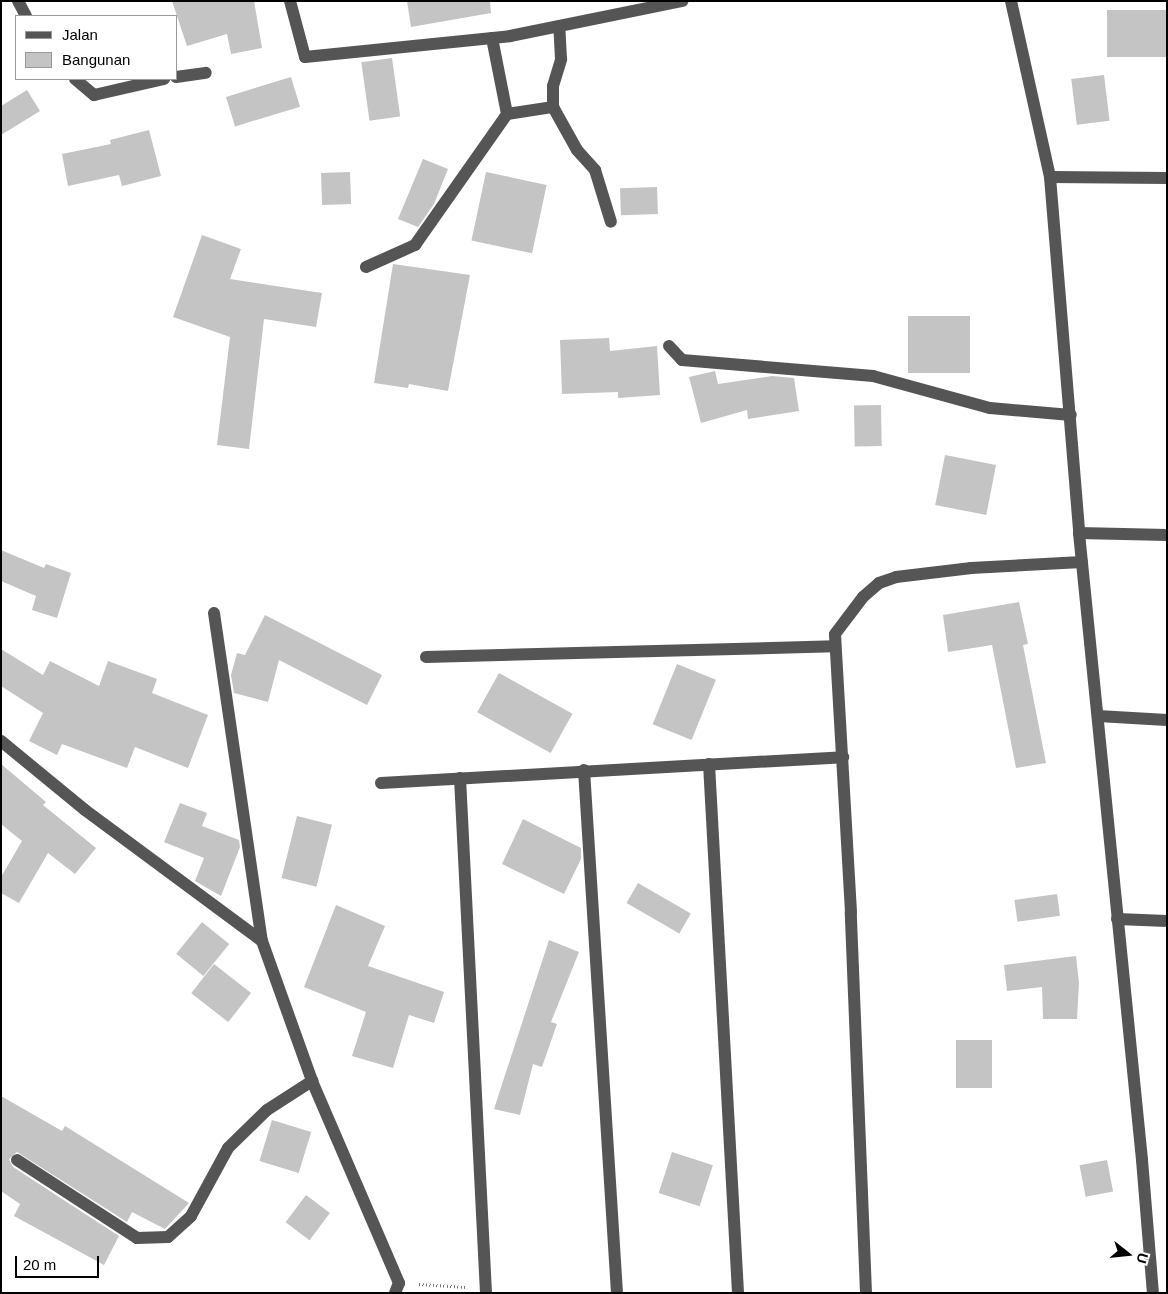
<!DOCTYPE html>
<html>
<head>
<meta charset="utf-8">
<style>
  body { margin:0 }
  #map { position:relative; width:1168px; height:1294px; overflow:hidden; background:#fff; font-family:Helvetica,sans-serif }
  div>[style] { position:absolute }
  .building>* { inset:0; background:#c4c4c4; transform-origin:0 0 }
  .path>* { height:3px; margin-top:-1.5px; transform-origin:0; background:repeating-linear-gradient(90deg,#777 0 1px,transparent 0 3.5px) }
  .minor>* { height:12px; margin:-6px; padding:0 6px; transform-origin:6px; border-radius:6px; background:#555 }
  span { translate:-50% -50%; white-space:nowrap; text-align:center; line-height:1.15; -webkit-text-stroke:4.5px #fff; paint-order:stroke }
  .frame { position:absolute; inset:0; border:2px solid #000; pointer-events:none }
  .legend { position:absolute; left:15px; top:15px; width:162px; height:65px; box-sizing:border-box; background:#fff; border:1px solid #999; margin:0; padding:6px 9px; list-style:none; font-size:15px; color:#000 }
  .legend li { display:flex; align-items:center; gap:10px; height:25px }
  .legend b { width:25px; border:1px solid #999 }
  .north { position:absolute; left:1103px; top:1229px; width:50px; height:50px; -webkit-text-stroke:4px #fff; paint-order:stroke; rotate:106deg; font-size:14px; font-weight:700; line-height:20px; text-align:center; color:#000 }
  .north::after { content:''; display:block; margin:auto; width:18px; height:22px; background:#000; clip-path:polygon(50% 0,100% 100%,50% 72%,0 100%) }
  .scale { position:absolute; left:15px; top:1256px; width:84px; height:22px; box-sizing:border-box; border:2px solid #000; border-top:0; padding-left:6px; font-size:15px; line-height:18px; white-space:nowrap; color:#000; -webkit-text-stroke:4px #fff; paint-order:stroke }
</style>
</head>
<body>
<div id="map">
  <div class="building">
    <div style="clip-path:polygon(172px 1px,254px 1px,262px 48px,231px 54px,227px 34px,187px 46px)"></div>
    <div style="clip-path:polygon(407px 1px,490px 1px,491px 13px,411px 27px)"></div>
    <div style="left:1167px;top:10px;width:47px;height:60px;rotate:90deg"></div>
    <div style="left:392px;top:58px;width:59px;height:31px;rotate:82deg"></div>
    <div style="left:1104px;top:75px;width:46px;height:33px;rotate:83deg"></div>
    <div style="left:291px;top:77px;width:31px;height:68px;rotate:73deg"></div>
    <div style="clip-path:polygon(27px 90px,40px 111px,1px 135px,1px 106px)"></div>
    <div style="clip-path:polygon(149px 130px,161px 176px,122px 186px,119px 175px,68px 186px,62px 154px,111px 144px,110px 140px)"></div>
    <div style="clip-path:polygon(423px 159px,448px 169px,434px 204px,418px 227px,398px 219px)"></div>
    <div style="left:350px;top:172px;width:32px;height:29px;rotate:88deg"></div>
    <div style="left:486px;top:172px;width:62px;height:70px;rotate:12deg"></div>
    <div style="left:657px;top:187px;width:27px;height:37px;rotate:88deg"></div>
    <div style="clip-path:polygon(202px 235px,241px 249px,230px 279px,322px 293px,316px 327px,264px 319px,249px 449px,217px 445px,230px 337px,173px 317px)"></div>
    <div style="clip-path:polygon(393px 264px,470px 275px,448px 391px,409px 384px,408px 388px,374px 383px)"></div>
    <div style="left:908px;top:316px;width:62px;height:57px"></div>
    <div style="clip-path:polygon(609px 338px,610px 351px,657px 346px,660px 395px,618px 398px,618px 392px,562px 394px,560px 340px)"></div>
    <div style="clip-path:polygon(715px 371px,718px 384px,772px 376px,794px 378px,799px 411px,748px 419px,747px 410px,701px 423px,689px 377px)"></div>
    <div style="left:881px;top:405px;width:41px;height:27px;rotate:89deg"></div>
    <div style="left:945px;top:455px;width:52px;height:51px;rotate:11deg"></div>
    <div style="clip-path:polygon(1px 550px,44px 568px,46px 564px,71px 573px,57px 618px,32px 610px,36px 596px,1px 581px)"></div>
    <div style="clip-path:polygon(1019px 602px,1028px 644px,1023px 645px,1046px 763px,1016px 768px,992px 645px,948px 652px,943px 615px)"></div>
    <div style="clip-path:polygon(265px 615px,382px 675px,367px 705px,279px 660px,268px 702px,234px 693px,231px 675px,237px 653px,245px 655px)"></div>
    <div style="clip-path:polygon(1px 649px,43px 675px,50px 661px,99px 686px,108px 661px,157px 679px,152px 693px,208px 715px,188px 768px,135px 747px,127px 768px,62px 744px,57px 755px,29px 741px,43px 713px,1px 686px)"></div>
    <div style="left:677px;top:664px;width:42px;height:65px;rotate:22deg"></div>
    <div style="left:499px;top:673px;width:84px;height:45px;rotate:29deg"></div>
    <div style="clip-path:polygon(1px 764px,46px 802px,43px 805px,96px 848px,75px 874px,48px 853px,19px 903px,1px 893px,1px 877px,22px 841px,1px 824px)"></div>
    <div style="clip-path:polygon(180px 803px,207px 813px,202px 826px,239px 840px,240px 847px,221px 896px,195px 881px,204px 858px,164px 842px)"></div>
    <div style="left:297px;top:816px;width:36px;height:64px;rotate:14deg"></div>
    <div style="clip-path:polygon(523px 819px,581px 848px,581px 859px,564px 894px,502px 864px)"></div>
    <div style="left:638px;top:883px;width:61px;height:23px;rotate:30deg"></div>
    <div style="left:1057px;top:894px;width:22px;height:43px;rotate:82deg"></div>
    <div style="clip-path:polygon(336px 905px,385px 926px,368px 966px,444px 992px,434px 1023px,409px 1015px,393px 1068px,352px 1056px,366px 1012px,304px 987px)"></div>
    <div style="left:202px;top:922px;width:35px;height:41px;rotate:39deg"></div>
    <div style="clip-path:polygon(549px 940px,579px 952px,551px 1022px,557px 1024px,542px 1067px,533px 1064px,520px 1115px,494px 1109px)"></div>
    <div style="clip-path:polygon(1076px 956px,1079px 983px,1077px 1019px,1043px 1019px,1042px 987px,1007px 991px,1004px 965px)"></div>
    <div style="left:214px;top:964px;width:47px;height:37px;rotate:38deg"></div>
    <div style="left:956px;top:1040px;width:36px;height:48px"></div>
    <div style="clip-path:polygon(1px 1096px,62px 1131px,65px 1126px,189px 1203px,165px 1229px,132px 1212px,127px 1222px,17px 1152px,9px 1159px,13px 1167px,119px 1236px,104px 1265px,14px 1216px,20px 1204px,1px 1191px)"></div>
    <div style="left:272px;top:1120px;width:41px;height:43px;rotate:17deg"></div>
    <div style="left:672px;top:1152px;width:43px;height:43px;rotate:18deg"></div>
    <div style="left:1107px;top:1160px;width:32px;height:28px;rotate:79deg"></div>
    <div style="left:306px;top:1195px;width:30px;height:34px;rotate:37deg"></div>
  </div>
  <div class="path">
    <div style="left:419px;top:1284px;width:47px;rotate:3.7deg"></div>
  </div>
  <div class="minor">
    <div style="left:18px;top:1px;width:17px;rotate:62deg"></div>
    <div style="left:290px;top:1px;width:58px;rotate:75deg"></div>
    <div style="left:305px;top:57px;width:206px;rotate:-5.8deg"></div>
    <div style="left:510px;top:36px;width:176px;rotate:-11.5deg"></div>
    <div style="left:1011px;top:1px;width:180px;rotate:77.5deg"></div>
    <div style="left:1050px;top:177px;width:357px;rotate:85.3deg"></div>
    <div style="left:1079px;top:533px;width:630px;rotate:84.26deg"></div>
    <div style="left:1142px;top:1160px;width:133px;rotate:85.3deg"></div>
    <div style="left:492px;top:38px;width:77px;rotate:78.8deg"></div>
    <div style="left:176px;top:77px;width:30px;rotate:-8deg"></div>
    <div style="left:75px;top:79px;width:25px;rotate:40deg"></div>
    <div style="left:94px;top:95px;width:72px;rotate:-12.9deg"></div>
    <div style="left:553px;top:107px;width:49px;rotate:60.8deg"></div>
    <div style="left:577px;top:150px;width:27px;rotate:48deg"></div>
    <div style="left:595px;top:170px;width:54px;rotate:72.9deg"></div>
    <div style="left:1050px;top:177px;width:117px;rotate:0.5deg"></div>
    <div style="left:366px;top:267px;width:54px;rotate:-24.2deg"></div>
    <div style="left:415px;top:245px;width:160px;rotate:-54.9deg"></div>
    <div style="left:507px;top:114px;width:47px;rotate:-8.7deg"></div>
    <div style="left:553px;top:107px;width:21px;rotate:-90deg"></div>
    <div style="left:553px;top:86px;width:28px;rotate:-73deg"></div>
    <div style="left:561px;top:59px;width:33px;rotate:-93deg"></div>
    <div style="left:669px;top:346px;width:19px;rotate:47deg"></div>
    <div style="left:682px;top:360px;width:192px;rotate:4.8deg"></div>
    <div style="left:873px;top:376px;width:121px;rotate:15.3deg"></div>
    <div style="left:990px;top:408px;width:81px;rotate:4.9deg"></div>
    <div style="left:1079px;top:533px;width:88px;rotate:1.3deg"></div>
    <div style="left:214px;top:613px;width:331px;rotate:81.7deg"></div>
    <div style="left:426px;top:657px;width:408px;rotate:-1.5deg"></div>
    <div style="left:1098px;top:716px;width:69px;rotate:3.3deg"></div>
    <div style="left:1px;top:741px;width:109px;rotate:39.4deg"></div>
    <div style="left:85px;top:810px;width:220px;rotate:36.5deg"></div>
    <div style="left:262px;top:941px;width:149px;rotate:70.3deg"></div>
    <div style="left:312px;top:1081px;width:220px;rotate:66.7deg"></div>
    <div style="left:399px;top:1283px;width:11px;rotate:112deg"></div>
    <div style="left:709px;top:764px;width:530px;rotate:86.86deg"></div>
    <div style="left:584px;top:770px;width:524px;rotate:86.39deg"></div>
    <div style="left:460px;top:778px;width:516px;rotate:87.11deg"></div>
    <div style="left:381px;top:783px;width:463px;rotate:-3.2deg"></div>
    <div style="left:1117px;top:919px;width:50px;rotate:2.3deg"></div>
    <div style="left:17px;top:1160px;width:143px;rotate:33deg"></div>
    <div style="left:137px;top:1238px;width:31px;rotate:-2deg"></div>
    <div style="left:168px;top:1237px;width:31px;rotate:-42deg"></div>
    <div style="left:191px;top:1216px;width:77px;rotate:-61.4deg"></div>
    <div style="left:228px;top:1148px;width:54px;rotate:-44.3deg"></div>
    <div style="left:267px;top:1110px;width:54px;rotate:-32.8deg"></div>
    <div style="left:866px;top:1293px;width:381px;rotate:-92.3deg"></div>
    <div style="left:851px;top:912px;width:278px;rotate:-93.3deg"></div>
    <div style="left:835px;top:634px;width:46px;rotate:-52.9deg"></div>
    <div style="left:863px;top:597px;width:21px;rotate:-41deg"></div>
    <div style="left:879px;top:583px;width:18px;rotate:-19deg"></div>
    <div style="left:896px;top:577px;width:76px;rotate:-6.8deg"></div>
    <div style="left:971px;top:568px;width:111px;rotate:-3.1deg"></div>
  </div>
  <div class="frame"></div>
  <ul class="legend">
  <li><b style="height:6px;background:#555"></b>Jalan</li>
  <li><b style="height:14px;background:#c4c4c4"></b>Bangunan</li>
  </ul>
  <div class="north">U</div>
  <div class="scale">20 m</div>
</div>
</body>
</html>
